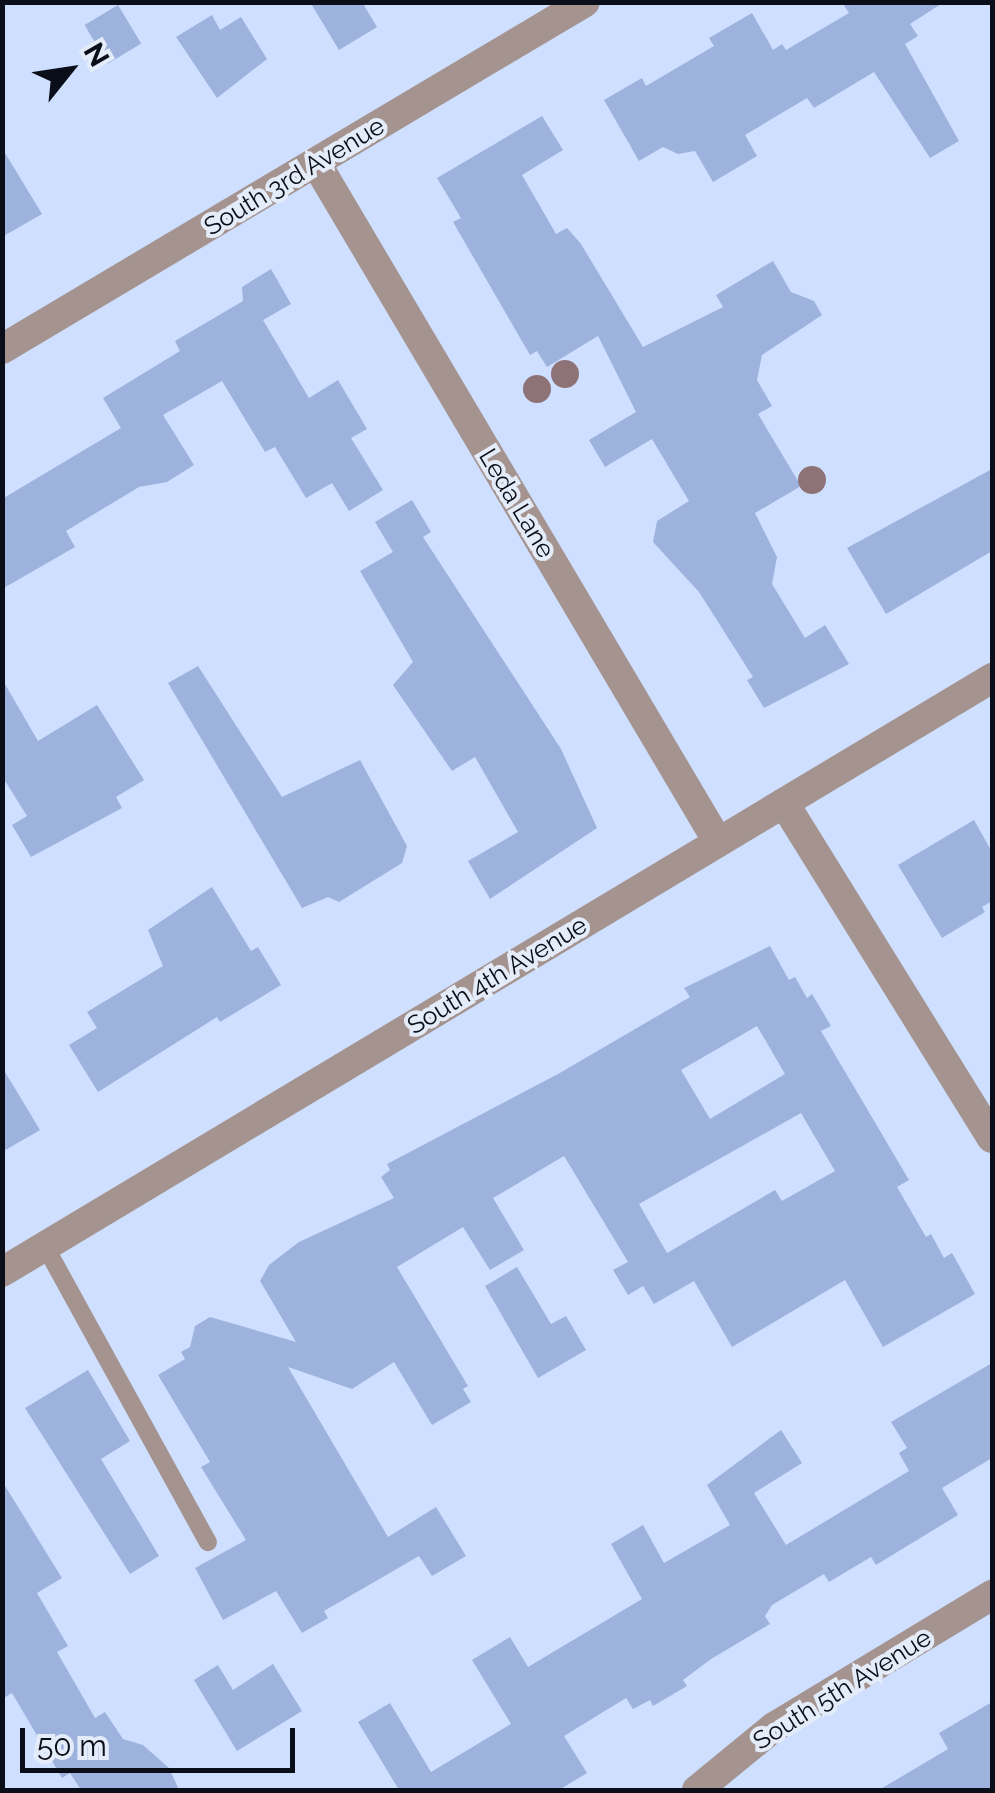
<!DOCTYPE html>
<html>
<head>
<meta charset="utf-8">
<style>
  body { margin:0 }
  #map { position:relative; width:995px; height:1793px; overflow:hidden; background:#cedfff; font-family:Raleway,sans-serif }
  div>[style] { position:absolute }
  .building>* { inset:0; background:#9db3de; transform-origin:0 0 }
  .lane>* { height:18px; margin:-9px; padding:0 9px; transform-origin:9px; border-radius:9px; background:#a4938e }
  .street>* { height:30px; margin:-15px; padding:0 15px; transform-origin:15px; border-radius:15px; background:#a4938e }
  .trees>* { width:28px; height:28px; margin:-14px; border-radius:50%; background:#8d7276 }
  span { translate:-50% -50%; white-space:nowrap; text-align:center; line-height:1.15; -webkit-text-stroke:8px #e5ecf9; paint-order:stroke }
  .street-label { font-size:25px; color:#090e18 }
  .frame { position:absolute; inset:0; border:5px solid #090e18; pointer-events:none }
  .north { position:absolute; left:20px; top:20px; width:100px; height:100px; -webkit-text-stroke:8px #e5ecf9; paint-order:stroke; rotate:60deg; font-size:28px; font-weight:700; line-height:40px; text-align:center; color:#090e18 }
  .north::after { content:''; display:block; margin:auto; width:35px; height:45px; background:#090e18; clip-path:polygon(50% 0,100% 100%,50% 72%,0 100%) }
  .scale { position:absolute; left:20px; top:1728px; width:275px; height:45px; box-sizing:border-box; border:5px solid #090e18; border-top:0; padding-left:12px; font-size:30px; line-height:35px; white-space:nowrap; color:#090e18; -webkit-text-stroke:8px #e5ecf9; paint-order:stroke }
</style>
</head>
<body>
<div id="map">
  <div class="building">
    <div style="clip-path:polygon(310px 2px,362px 2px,377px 27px,339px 50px)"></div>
    <div style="clip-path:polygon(842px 2px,944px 2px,910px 24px,918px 36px,905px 44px,959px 141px,930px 158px,874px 72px,814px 108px,807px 98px,745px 135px,757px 156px,713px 182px,695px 151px,678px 154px,663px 147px,639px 161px,604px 100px,642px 78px,646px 86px,714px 46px,709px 38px,752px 13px,773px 50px,782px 44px,786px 50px,849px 13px)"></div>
    <div style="left:118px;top:5px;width:45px;height:39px;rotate:59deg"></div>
    <div style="clip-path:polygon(212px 15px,220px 30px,241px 17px,267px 59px,217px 98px,176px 37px)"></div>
    <div style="clip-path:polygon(542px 116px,563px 150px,522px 175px,556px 234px,567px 228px,581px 244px,643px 347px,723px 307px,716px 295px,773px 261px,791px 292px,814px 301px,822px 315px,762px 355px,757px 380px,772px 406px,758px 414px,801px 486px,755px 513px,777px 557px,772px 584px,805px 638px,825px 625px,849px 664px,764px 708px,747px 680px,753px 677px,699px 592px,653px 542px,657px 521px,689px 501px,652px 439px,605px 467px,589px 440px,636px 412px,598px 336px,547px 367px,537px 351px,530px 355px,453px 222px,461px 218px,437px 178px)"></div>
    <div style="clip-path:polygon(2px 148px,42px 214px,2px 237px)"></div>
    <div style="clip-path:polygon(271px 269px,291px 304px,263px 320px,309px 398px,338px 380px,367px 429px,351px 438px,383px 490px,349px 511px,332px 483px,306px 498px,275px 447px,265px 452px,222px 381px,163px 415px,194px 465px,167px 482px,139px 487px,66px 531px,75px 547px,2px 589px,2px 499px,121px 428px,103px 398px,180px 351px,175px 341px,243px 301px,242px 287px)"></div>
    <div style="clip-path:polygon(992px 469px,992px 551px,886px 614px,847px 548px)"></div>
    <div style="clip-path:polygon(412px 500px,431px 532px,423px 537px,561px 749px,597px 828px,490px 899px,468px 861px,518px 832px,475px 757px,452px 771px,393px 685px,413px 662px,360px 571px,393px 552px,375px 522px)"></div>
    <div style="clip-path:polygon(198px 666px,282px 797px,360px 760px,407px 846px,402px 863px,339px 902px,328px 897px,302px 908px,168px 683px)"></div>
    <div style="clip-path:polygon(2px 679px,38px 741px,97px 705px,144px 780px,116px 797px,122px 808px,31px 857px,12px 825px,27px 816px,2px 776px)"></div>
    <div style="clip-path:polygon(974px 820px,992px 852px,992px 901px,982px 907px,985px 912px,942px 938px,898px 865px)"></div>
    <div style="clip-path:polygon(212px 887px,251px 951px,258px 947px,281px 985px,220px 1022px,217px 1017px,98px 1092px,69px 1045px,97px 1028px,87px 1012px,163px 966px,148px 930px)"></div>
    <div style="clip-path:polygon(evenodd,770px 946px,789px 980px,795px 977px,807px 998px,812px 994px,831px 1026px,821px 1031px,909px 1180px,897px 1187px,926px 1237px,931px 1234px,944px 1258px,952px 1253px,975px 1294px,883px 1347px,845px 1280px,732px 1347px,694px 1281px,654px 1304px,643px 1286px,628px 1295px,613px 1270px,628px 1262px,564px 1156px,493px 1198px,524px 1250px,490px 1270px,463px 1227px,397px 1267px,468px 1386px,463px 1389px,471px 1402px,432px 1425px,394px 1362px,352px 1389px,288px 1367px,388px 1537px,436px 1507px,466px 1556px,432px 1576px,419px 1556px,324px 1611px,328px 1618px,302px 1633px,276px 1591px,223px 1620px,195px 1568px,246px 1540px,201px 1467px,210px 1462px,158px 1375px,185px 1359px,181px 1352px,190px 1347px,195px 1326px,210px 1317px,296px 1342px,260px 1281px,269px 1265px,299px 1242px,394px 1198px,381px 1177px,390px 1170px,387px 1164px,558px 1074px,690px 997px,684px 988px,770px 946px,757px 1026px,785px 1074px,710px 1119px,681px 1070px,757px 1026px,770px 946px,801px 1113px,835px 1171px,782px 1201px,775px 1190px,667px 1253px,639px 1204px,801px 1113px)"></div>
    <div style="clip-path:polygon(2px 1067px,40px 1130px,2px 1152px)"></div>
    <div style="clip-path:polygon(517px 1267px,551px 1324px,566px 1316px,586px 1350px,538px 1378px,485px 1286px)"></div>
    <div style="clip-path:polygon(992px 1363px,992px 1458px,942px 1488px,958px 1515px,876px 1565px,871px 1557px,829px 1582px,824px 1574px,772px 1605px,765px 1616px,770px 1624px,711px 1659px,683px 1680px,687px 1686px,653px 1706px,650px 1700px,633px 1709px,626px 1698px,564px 1736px,587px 1773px,559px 1790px,399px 1790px,358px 1722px,390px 1703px,431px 1772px,511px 1724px,472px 1660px,510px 1637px,528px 1667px,642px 1599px,611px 1544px,643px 1525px,664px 1563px,730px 1525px,707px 1485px,781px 1430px,802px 1463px,754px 1493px,786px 1545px,909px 1471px,899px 1453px,907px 1448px,891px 1422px)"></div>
    <div style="clip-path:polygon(88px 1370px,130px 1441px,101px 1459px,159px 1556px,130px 1574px,25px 1408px)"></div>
    <div style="clip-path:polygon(2px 1481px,62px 1578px,37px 1593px,68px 1646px,57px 1652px,95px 1718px,105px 1712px,123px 1739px,143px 1745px,169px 1768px,179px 1790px,81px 1790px,70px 1773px,62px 1778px,12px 1693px,2px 1699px)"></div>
    <div style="clip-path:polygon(273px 1664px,302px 1711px,237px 1751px,194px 1680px,218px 1665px,233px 1690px)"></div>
    <div style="clip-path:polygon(992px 1702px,992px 1790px,879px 1790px,948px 1749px,939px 1733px)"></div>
  </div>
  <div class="lane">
    <div style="left:45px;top:1246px;width:338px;rotate:61.2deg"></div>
  </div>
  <div class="street">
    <div style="left:316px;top:163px;width:789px;rotate:59.37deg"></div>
    <div style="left:2px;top:349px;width:678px;rotate:-30.76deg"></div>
    <div style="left:784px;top:803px;width:394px;rotate:58.2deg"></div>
    <div style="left:2px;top:1272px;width:1155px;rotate:-30.96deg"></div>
    <div style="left:697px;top:1790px;width:99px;rotate:-39.3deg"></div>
    <div style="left:774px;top:1727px;width:255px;rotate:-31.2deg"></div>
  </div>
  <div class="trees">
    <div style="left:565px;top:374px"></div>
    <div style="left:537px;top:389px"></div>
    <div style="left:812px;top:480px"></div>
  </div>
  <div class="street-label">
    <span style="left:294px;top:176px;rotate:-31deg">South 3rd Avenue</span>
    <span style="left:517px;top:503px;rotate:59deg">Leda Lane</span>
    <span style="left:497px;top:975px;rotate:-31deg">South 4th Avenue</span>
    <span style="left:842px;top:1689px;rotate:-32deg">South 5th Avenue</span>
  </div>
  <div class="frame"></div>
  <div class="north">N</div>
  <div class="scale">50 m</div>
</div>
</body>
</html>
